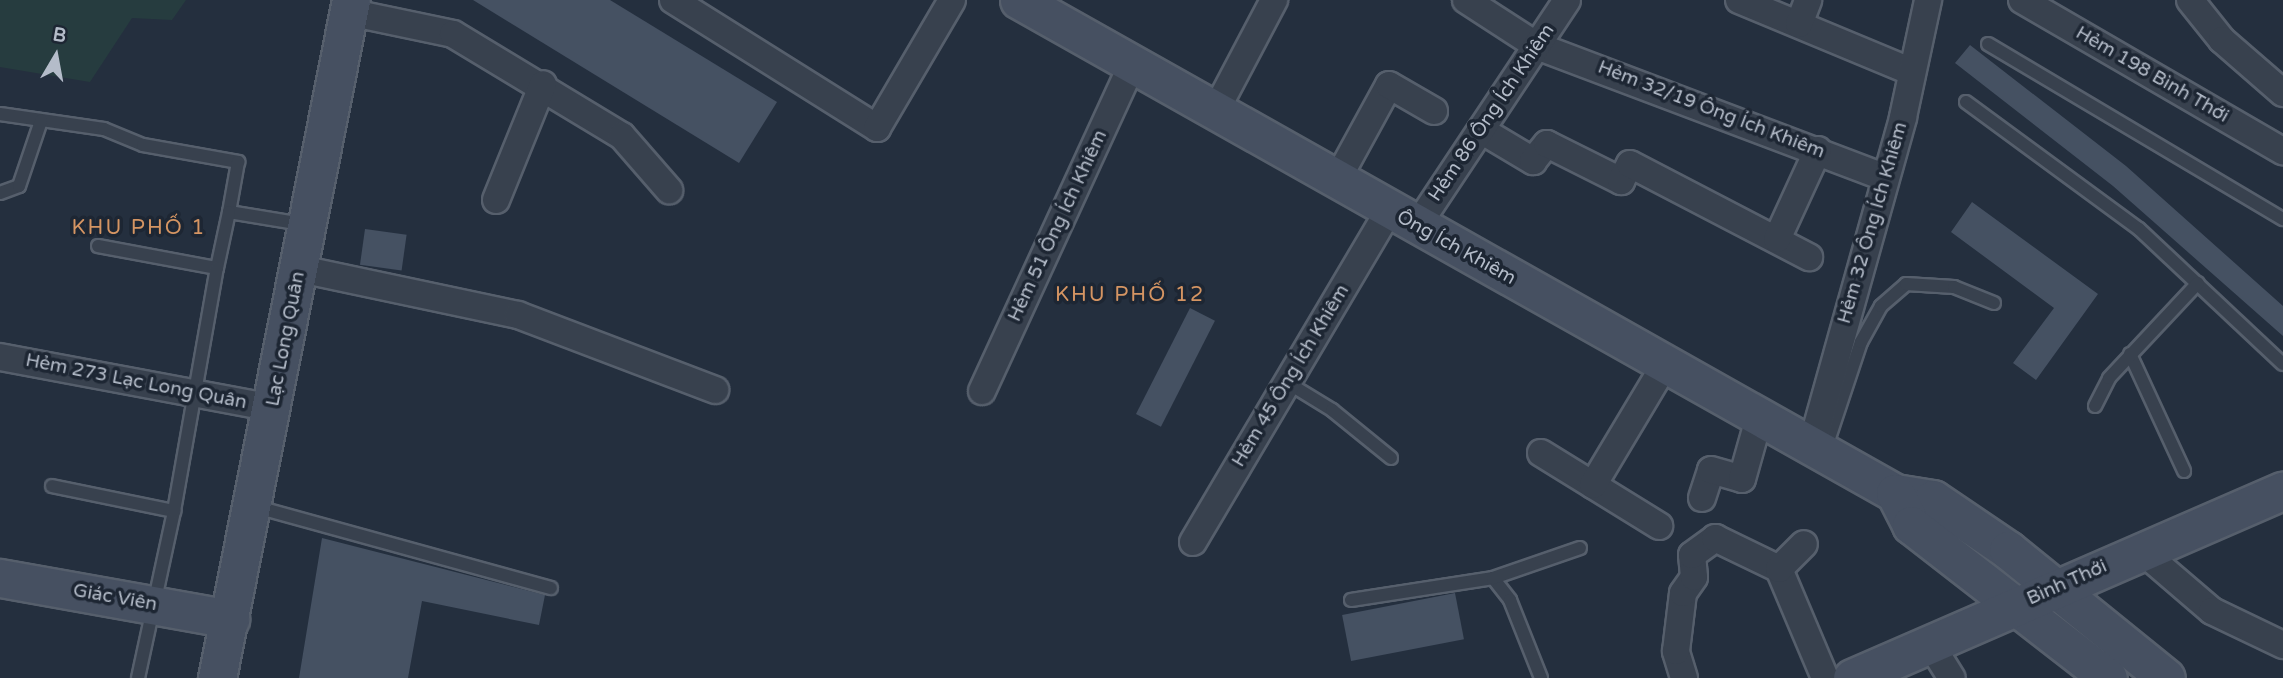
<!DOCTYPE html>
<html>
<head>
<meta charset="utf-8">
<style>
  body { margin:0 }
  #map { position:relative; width:2283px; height:678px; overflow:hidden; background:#242f3e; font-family:"Varela Round",sans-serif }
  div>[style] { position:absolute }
  .green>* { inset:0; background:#263c3f }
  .building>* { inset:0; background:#455162; transform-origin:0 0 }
  .roads { filter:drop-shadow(2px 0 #565f6c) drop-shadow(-2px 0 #565f6c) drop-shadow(0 2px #565f6c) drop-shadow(0 -2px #565f6c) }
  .lane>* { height:12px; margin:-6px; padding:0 6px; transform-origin:6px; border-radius:6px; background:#38414e }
  .street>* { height:26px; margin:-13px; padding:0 13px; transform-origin:13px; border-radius:13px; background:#38414e }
  .secondary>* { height:37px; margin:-18.5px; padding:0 18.5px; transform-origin:18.5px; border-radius:18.5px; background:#465061 }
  span { translate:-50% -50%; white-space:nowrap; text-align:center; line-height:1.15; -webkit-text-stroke:7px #1d2633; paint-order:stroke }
  .street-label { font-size:19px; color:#b4bcc9 }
  .neighbourhood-label { font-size:21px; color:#d59563; letter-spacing:2px }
  .north { position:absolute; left:21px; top:21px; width:70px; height:70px; -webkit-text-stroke:5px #1d2633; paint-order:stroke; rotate:10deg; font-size:19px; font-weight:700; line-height:28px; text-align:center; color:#b4bcc9 }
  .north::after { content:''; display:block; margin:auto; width:24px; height:32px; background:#b4bcc9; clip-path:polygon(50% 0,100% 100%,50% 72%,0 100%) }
</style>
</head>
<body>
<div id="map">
  <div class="green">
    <div style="clip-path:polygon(0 0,186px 0,172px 20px,132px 18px,90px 82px,0 67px)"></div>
  </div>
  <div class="building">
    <div style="clip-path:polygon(473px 0,610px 0,777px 102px,739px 163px)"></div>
    <div style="clip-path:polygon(1970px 45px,2126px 166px,2283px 306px,2283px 336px,2113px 186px,1955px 63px)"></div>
    <div style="clip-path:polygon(1972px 202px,2098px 294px,2036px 380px,2013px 363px,2054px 308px,1951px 232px)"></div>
    <div style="left:365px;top:229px;width:42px;height:36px;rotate:8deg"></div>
    <div style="left:1190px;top:308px;width:28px;height:119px;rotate:27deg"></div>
    <div style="clip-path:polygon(322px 538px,545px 595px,539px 625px,422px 601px,408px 678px,299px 678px)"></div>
    <div style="left:1455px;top:593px;width:47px;height:115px;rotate:79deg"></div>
  </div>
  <div class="roads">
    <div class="lane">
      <div style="left:1988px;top:44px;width:343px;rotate:30.7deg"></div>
      <div style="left:1966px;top:102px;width:215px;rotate:36.3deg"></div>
      <div style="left:2139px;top:229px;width:197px;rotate:43.2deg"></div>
      <div style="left:0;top:114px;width:105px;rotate:8.2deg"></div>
      <div style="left:104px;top:129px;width:42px;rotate:22.3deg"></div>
      <div style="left:143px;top:145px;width:97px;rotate:10.1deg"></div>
      <div style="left:238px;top:162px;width:51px;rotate:100.2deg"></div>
      <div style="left:229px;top:212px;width:74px;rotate:9.3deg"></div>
      <div style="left:0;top:193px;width:20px;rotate:-20deg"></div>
      <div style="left:19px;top:186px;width:69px;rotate:-71.3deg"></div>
      <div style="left:98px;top:246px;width:121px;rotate:10.5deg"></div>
      <div style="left:217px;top:268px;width:57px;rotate:-77.9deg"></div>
      <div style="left:2130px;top:354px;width:129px;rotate:65.2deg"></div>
      <div style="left:1288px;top:383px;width:52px;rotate:31.5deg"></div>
      <div style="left:1332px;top:410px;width:76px;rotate:39.1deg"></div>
      <div style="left:2095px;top:406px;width:31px;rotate:-63deg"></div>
      <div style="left:2109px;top:378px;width:130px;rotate:-46.9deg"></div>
      <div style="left:1825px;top:450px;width:114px;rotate:-71.6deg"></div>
      <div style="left:1861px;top:342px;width:41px;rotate:-60.9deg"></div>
      <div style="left:1881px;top:306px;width:33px;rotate:-41deg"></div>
      <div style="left:1906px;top:284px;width:48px;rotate:3.6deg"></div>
      <div style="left:1954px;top:287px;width:43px;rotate:21.8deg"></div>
      <div style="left:52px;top:486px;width:125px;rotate:11.6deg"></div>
      <div style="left:253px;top:506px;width:309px;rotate:15.4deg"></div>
      <div style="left:1493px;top:578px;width:28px;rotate:52deg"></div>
      <div style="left:1510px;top:600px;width:84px;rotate:68.3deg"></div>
      <div style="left:1351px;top:600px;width:144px;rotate:-8.8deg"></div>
      <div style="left:1493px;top:578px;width:92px;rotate:-19deg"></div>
      <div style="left:138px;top:678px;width:171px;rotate:-77.8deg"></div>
      <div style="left:174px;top:511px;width:247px;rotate:-80deg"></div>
    </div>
    <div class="street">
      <div style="left:673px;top:0;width:241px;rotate:32.1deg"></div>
      <div style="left:877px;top:128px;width:148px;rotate:-59.6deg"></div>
      <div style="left:1466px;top:0;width:85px;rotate:32.9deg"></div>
      <div style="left:1537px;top:46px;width:371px;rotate:20.7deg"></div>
      <div style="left:1739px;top:0;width:187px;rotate:22.6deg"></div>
      <div style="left:2022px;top:0;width:302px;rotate:30.1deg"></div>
      <div style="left:2190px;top:0;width:51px;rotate:51.3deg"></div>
      <div style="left:2222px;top:40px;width:81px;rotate:41deg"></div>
      <div style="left:348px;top:12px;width:107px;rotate:11.8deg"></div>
      <div style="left:453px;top:34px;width:197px;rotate:31.1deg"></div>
      <div style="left:622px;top:136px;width:72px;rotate:49deg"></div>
      <div style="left:1799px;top:24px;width:26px;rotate:-69deg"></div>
      <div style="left:1215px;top:112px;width:127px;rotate:-62.2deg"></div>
      <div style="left:1481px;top:130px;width:61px;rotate:30.8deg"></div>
      <div style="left:1533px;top:161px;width:22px;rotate:-51deg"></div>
      <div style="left:1547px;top:144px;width:83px;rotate:26.6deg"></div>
      <div style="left:1621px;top:181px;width:19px;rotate:-62deg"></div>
      <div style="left:1630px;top:164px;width:202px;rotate:27.5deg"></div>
      <div style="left:1337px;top:180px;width:108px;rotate:-61.3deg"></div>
      <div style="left:1389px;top:85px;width:52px;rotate:30deg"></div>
      <div style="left:496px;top:200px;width:125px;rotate:-67.9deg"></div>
      <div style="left:1417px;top:226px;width:271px;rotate:-56.4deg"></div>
      <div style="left:1777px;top:239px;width:98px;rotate:-65.3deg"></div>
      <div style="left:300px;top:269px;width:223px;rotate:11.9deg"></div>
      <div style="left:518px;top:315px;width:211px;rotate:20.8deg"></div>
      <div style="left:0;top:357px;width:277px;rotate:10.6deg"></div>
      <div style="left:982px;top:391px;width:362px;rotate:-65.3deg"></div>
      <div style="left:1812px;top:444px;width:339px;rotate:-74.4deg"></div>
      <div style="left:1903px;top:117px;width:120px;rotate:-77.9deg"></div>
      <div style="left:1541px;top:453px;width:139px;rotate:31.7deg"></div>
      <div style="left:1593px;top:485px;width:142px;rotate:-59.1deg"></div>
      <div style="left:1702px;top:498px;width:29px;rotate:-72deg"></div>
      <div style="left:1711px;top:470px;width:32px;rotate:16deg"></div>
      <div style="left:1742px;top:479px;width:66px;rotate:-74.3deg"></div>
      <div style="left:1193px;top:542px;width:385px;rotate:-59.4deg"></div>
      <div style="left:2142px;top:551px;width:92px;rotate:40.6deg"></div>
      <div style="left:2212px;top:611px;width:79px;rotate:25.6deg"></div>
      <div style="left:1779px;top:569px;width:118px;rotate:67.1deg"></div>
      <div style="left:1931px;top:645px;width:39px;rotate:58deg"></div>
      <div style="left:1684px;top:678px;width:28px;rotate:-107deg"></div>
      <div style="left:1676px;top:651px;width:58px;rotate:-83.1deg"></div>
      <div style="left:1683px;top:593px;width:19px;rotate:-55deg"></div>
      <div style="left:1694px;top:577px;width:22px;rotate:-95deg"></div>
      <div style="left:1692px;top:555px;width:29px;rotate:-36deg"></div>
      <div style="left:1715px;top:538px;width:71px;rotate:25.8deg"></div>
      <div style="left:1779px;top:569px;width:35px;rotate:-45deg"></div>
    </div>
    <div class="secondary">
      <div style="left:1019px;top:0;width:1005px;rotate:29.37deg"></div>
      <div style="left:1895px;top:493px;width:38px;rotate:9deg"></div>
      <div style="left:1933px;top:499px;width:91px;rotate:34.2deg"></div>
      <div style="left:2008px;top:550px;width:203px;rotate:39deg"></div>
      <div style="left:1895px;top:493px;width:36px;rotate:63deg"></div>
      <div style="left:1911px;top:525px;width:249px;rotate:37.8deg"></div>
      <div style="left:0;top:578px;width:234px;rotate:10.1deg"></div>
      <div style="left:217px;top:678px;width:691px;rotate:-78.82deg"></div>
      <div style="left:1852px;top:678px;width:470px;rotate:-23.5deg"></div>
    </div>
  </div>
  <div class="street-label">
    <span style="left:2152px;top:75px;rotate:30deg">Hẻm 198 Bình Thới</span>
    <span style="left:1711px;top:110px;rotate:21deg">Hẻm 32/19 Ông Ích Khiêm</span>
    <span style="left:1492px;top:113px;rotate:-56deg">Hẻm 86 Ông Ích Khiêm</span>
    <span style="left:1873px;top:223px;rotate:-74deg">Hẻm 32 Ông Ích Khiêm</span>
    <span style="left:1058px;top:226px;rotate:-65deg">Hẻm 51 Ông Ích Khiêm</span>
    <span style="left:1456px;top:248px;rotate:29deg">Ông Ích Khiêm</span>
    <span style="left:286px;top:339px;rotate:-79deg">Lạc Long Quân</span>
    <span style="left:1291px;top:376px;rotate:-59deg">Hẻm 45 Ông Ích Khiêm</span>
    <span style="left:136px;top:382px;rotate:11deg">Hẻm 273 Lạc Long Quân</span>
    <span style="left:2067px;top:583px;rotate:-24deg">Bình Thới</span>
    <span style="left:115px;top:598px;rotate:10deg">Giác Viên</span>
  </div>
  <div class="neighbourhood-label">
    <span style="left:139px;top:228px">KHU PHỐ 1</span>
    <span style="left:1130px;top:295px">KHU PHỐ 12</span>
  </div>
  <div class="north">B</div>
</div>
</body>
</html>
